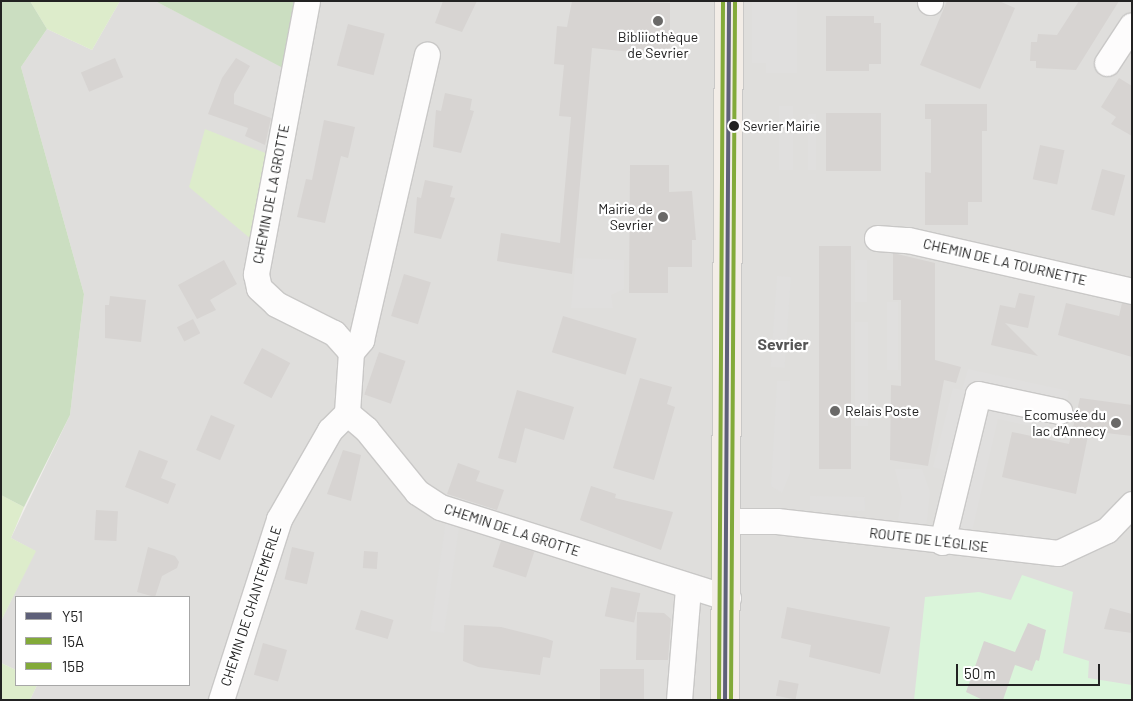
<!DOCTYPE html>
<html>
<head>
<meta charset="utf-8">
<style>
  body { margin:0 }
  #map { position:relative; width:1133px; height:701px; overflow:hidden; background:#f0eeeb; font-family:Barlow,sans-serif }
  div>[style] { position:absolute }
  .residential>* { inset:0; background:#dfdedc }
  .grass>* { inset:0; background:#ddeccb }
  .forest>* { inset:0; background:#cbdec1 }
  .park>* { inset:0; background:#daf5da }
  .parking>* { inset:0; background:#e0dfde; transform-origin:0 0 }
  .building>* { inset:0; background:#d7d4d2; transform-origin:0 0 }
  .roads { filter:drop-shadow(1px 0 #c9c8c7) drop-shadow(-1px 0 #c9c8c7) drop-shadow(0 1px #c9c8c7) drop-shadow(0 -1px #c9c8c7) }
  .minor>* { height:25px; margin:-12.5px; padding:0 12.5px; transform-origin:12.5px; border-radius:12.5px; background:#fdfcfc }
  .major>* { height:28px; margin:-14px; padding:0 14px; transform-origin:14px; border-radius:14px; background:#f3ede7 }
  .bus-1>* { height:4px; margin:-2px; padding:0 2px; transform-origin:2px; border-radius:2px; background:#5e6079 }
  .bus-2>* { height:4px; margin:-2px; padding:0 2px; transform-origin:2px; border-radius:2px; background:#83aa39 }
  .bus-3>* { height:4px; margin:-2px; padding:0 2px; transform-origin:2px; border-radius:2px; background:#83aa39 }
  .dots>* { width:14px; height:14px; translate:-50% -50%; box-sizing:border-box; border:2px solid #fff; border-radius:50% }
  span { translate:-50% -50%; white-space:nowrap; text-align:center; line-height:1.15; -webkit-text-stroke:4.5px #fff; paint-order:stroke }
  .bus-label { font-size:13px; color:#222 }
  .left { translate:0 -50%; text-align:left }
  .poi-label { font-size:14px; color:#222 }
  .right { translate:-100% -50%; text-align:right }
  .street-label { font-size:14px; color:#222 }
  .quarter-label { font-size:16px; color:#555; font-weight:700 }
  .frame { position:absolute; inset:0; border:2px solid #222; pointer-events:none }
  .legend { position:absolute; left:15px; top:596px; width:175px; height:90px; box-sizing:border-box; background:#fff; border:1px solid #a7a7a7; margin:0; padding:6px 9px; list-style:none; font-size:15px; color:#222 }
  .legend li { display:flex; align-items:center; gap:10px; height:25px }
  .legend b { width:25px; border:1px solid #a7a7a7 }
  .scale { position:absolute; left:956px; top:664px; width:144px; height:22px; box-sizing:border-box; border:2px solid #222; border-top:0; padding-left:6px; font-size:15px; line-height:18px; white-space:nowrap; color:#222; -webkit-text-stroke:4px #fff; paint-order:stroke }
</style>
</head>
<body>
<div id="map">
  <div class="residential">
    <div style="clip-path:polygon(120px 1px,155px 1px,283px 67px,300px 1px,1132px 1px,1132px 700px,30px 700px,37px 685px,189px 685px,189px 597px,16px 597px,16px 670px,1px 663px,1px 621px,35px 551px,11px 538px,70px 415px,84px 294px,21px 67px,47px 29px,92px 50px)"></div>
  </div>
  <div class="grass">
    <div style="clip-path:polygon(30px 1px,120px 1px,92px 50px,47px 29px)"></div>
    <div style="clip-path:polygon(205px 129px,273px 156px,257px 244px,189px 187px)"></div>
    <div style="clip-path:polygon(1px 495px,24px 507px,11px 538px,36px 551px,1px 621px)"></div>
    <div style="clip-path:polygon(1px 663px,16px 670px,16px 685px,37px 685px,30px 700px,1px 700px)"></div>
  </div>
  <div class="forest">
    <div style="clip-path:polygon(1px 1px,30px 1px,47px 29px,21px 67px,84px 294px,70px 415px,24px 507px,1px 495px)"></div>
    <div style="clip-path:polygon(155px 1px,300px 1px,283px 68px)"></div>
  </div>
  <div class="park">
    <div style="clip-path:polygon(1022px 575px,1073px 592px,1063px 653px,1089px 661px,1088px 678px,1132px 685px,1132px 700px,914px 700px,925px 597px,979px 592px,1011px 600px)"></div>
  </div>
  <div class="parking">
    <div style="clip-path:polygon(752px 1px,797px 1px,797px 73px,766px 73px,766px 63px,752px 63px)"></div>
    <div style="left:779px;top:106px;width:14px;height:64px"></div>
    <div style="left:808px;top:114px;width:8px;height:56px"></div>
    <div style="clip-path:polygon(576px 258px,624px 260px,624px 289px,611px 295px,613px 308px,571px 308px)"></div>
    <div style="left:855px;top:260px;width:12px;height:42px"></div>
    <div style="left:777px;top:276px;width:14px;height:91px;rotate:4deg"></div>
    <div style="left:887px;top:302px;width:11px;height:68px"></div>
    <div style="left:855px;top:322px;width:13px;height:104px"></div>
    <div style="clip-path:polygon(968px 369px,1069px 391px,1061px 433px,998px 419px,972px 531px,946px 525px,958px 474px,933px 467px,953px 388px,962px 390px)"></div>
    <div style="clip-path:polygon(777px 381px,790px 381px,790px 473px,782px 493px,771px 486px)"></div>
    <div style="clip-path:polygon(895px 469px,922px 469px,930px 492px,926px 529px,897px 526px,902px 497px)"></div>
    <div style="left:810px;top:496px;width:55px;height:14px;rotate:1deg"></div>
    <div style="left:446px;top:519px;width:14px;height:113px;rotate:8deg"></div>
  </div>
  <div class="building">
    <div style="clip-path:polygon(443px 1px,477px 1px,462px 32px,435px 23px)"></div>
    <div style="clip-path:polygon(572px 1px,670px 3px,670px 56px,592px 48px,572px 274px,497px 261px,501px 233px,560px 243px,571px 117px,559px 116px,564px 65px,554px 64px,557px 26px,567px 27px)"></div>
    <div style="clip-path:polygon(947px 1px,999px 1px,1015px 8px,980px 89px,920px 65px)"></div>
    <div style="clip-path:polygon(1079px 1px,1119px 1px,1076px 70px,1036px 68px,1036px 61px,1030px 61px,1031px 42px,1037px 42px,1038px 34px,1057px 35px)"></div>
    <div style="clip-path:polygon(826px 16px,874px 16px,874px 23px,881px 23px,881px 64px,869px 64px,869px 71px,826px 71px)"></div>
    <div style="left:348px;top:24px;width:38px;height:43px;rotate:15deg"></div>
    <div style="left:115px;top:58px;width:21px;height:37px;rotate:67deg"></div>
    <div style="clip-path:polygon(236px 58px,250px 66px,234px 94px,234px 104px,271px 118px,265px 145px,245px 136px,248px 128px,208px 114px,222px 78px)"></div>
    <div style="clip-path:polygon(1119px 78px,1132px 86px,1132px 136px,1111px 124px,1116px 117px,1101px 107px)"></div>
    <div style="clip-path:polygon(445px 93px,472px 99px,470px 110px,474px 111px,461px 153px,433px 147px,436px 110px,441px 111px)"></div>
    <div style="clip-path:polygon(925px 104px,987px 104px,987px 131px,982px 131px,982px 202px,968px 202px,968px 225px,925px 225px,925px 172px,931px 173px,931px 119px,925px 119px)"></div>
    <div style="left:826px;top:113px;width:55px;height:58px"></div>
    <div style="clip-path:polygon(324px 120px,355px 127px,348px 158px,341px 156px,325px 223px,297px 217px,306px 179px,312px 180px)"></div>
    <div style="left:1040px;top:145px;width:25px;height:35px;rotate:12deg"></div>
    <div style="clip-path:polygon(630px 165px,669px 165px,669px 192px,692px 191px,696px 240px,692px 240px,692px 267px,668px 267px,668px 293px,629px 293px)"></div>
    <div style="left:1102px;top:169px;width:24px;height:42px;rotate:15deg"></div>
    <div style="clip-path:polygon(425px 180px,453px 186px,450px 197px,455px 198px,441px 239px,414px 233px,417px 197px,421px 198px)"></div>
    <div style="left:819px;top:246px;width:32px;height:223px"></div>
    <div style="clip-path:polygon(893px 253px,935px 263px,935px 360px,961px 367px,956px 383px,944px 380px,928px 466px,890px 460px,891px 385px,901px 386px,901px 300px,893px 300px)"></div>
    <div style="clip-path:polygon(224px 260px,237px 284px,210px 300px,216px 310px,197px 319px,178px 285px)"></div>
    <div style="left:404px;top:274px;width:28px;height:44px;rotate:17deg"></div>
    <div style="clip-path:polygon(1019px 293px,1035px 296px,1028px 328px,1005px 323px,1038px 356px,991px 345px,1000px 305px,1015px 308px)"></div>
    <div style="clip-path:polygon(110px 296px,146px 300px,141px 342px,105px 338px,105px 305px,109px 305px)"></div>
    <div style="clip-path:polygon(1066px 303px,1119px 316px,1122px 303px,1132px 305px,1132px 357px,1058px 335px)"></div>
    <div style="left:563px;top:316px;width:77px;height:38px;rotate:17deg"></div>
    <div style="left:193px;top:319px;width:16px;height:18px;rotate:63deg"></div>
    <div style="left:262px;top:348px;width:32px;height:40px;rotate:28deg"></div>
    <div style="left:379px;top:352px;width:28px;height:45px;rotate:19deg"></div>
    <div style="clip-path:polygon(640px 378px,672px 387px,667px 404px,675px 407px,654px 480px,613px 468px)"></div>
    <div style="clip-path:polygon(517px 390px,574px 407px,564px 440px,525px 428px,516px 463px,498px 458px)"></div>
    <div style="clip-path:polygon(1080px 398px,1132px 405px,1132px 436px,1089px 431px,1076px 494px,1002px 477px,1012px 432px,1069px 444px)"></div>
    <div style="left:211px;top:415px;width:26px;height:38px;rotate:23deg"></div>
    <div style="clip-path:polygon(139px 450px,168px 461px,161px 478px,176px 484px,168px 504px,125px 487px)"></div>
    <div style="clip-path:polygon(343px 450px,361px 455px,351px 501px,327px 494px)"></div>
    <div style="clip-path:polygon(458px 463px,480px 471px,476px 481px,504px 490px,497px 510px,447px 494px)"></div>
    <div style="clip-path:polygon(591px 486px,616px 494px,615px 498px,673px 512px,661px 550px,580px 520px)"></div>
    <div style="left:96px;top:510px;width:22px;height:30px;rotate:3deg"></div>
    <div style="left:501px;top:541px;width:35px;height:27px;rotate:18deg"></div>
    <div style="clip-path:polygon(148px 547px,175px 556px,179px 562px,177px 568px,162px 576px,155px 597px,137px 592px)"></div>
    <div style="left:292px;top:547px;width:23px;height:33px;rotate:13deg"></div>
    <div style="left:364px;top:551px;width:14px;height:17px;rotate:4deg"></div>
    <div style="left:611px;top:587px;width:30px;height:30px;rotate:12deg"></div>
    <div style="clip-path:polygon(787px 607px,890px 627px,880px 674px,809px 657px,811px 645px,781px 638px)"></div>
    <div style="clip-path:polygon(1110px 608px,1132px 614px,1132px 633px,1104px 629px)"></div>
    <div style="left:361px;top:610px;width:34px;height:20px;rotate:17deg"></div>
    <div style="clip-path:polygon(637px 612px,664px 613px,671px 619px,668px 660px,636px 660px)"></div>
    <div style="clip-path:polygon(1028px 623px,1046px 630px,1039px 661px,1036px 660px,1032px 671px,1015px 665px,1003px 700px,983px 700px,966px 692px,984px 641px,1015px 652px)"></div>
    <div style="clip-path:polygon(464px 625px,501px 627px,545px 638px,553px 641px,550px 658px,543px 657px,540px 675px,478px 667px,463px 661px)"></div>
    <div style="left:263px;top:643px;width:25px;height:33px;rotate:16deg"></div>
    <div style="left:644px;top:669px;width:31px;height:44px;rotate:90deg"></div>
    <div style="left:779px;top:680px;width:20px;height:16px;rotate:11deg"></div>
  </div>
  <div class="roads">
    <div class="minor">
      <div style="left:307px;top:1px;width:278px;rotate:100.6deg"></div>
      <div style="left:256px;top:274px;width:14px;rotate:78deg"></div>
      <div style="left:259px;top:288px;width:23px;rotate:43deg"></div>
      <div style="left:276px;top:304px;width:65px;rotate:26.6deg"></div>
      <div style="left:334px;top:333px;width:25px;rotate:48deg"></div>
      <div style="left:351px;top:352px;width:61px;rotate:93.8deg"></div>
      <div style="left:347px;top:413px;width:25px;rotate:40deg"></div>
      <div style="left:366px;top:429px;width:81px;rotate:51deg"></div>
      <div style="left:417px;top:492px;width:27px;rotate:33deg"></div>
      <div style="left:440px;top:507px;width:302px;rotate:17.5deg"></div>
      <div style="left:930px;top:2px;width:1px;rotate:-90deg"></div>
      <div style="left:1107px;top:63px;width:45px;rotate:-56.7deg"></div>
      <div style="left:877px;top:238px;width:31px;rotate:4deg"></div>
      <div style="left:908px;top:240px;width:230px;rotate:12.8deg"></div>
      <div style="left:351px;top:352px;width:16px;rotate:-50deg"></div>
      <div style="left:361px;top:340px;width:293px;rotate:-77deg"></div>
      <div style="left:728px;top:521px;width:49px"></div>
      <div style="left:777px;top:521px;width:283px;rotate:6.5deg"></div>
      <div style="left:1058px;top:553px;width:54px;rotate:-25.1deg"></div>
      <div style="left:1107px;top:530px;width:36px;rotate:-46deg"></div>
      <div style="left:942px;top:542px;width:152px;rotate:-76.3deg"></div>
      <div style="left:978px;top:394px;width:83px;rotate:11.9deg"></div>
      <div style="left:221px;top:700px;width:190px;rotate:-72.2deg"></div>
      <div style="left:279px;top:519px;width:103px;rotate:-60.2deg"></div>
      <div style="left:330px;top:430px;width:24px;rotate:-45deg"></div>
      <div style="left:679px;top:700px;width:113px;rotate:-85.4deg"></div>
    </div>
    <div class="major">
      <div style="left:725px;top:700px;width:699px;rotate:-89.67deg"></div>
    </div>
  </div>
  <div class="bus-1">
    <div style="left:725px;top:700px;width:699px;rotate:-89.67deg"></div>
  </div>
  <div class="bus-2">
    <div style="left:731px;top:700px;width:699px;rotate:-89.67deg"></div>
  </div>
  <div class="bus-3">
    <div style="left:719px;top:700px;width:699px;rotate:-89.67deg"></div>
  </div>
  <div class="dots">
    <div style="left:658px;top:21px;background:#6a6968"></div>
    <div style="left:734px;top:126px;background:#222"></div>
    <div style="left:663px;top:217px;background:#6a6968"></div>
    <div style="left:835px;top:411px;background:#6a6968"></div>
    <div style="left:1116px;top:423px;background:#6a6968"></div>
  </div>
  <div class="bus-label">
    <span class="left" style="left:743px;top:126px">Sevrier Mairie</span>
  </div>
  <div class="poi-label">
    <span style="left:658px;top:45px">Bibliiothèque<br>de Sevrier</span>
    <span class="right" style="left:653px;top:217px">Mairie de<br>Sevrier</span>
    <span class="left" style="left:845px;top:411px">Relais Poste</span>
    <span class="right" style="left:1106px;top:423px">Ecomusée du<br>lac d'Annecy</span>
  </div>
  <div class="street-label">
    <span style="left:271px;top:194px;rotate:-79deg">CHEMIN DE LA GROTTE</span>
    <span style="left:1005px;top:262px;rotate:13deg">CHEMIN DE LA TOURNETTE</span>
    <span style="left:512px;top:530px;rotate:18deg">CHEMIN DE LA GROTTE</span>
    <span style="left:929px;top:540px;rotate:7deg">ROUTE DE L'ÉGLISE</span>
    <span style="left:251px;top:606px;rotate:-72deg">CHEMIN DE CHANTEMERLE</span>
  </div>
  <div class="quarter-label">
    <span style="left:783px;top:344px">Sevrier</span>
  </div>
  <div class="frame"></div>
  <ul class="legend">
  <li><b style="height:6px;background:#5e6079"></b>Y51</li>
  <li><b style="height:6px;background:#83aa39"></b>15A</li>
  <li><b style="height:6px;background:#83aa39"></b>15B</li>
  </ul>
  <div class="scale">50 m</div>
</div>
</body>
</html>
